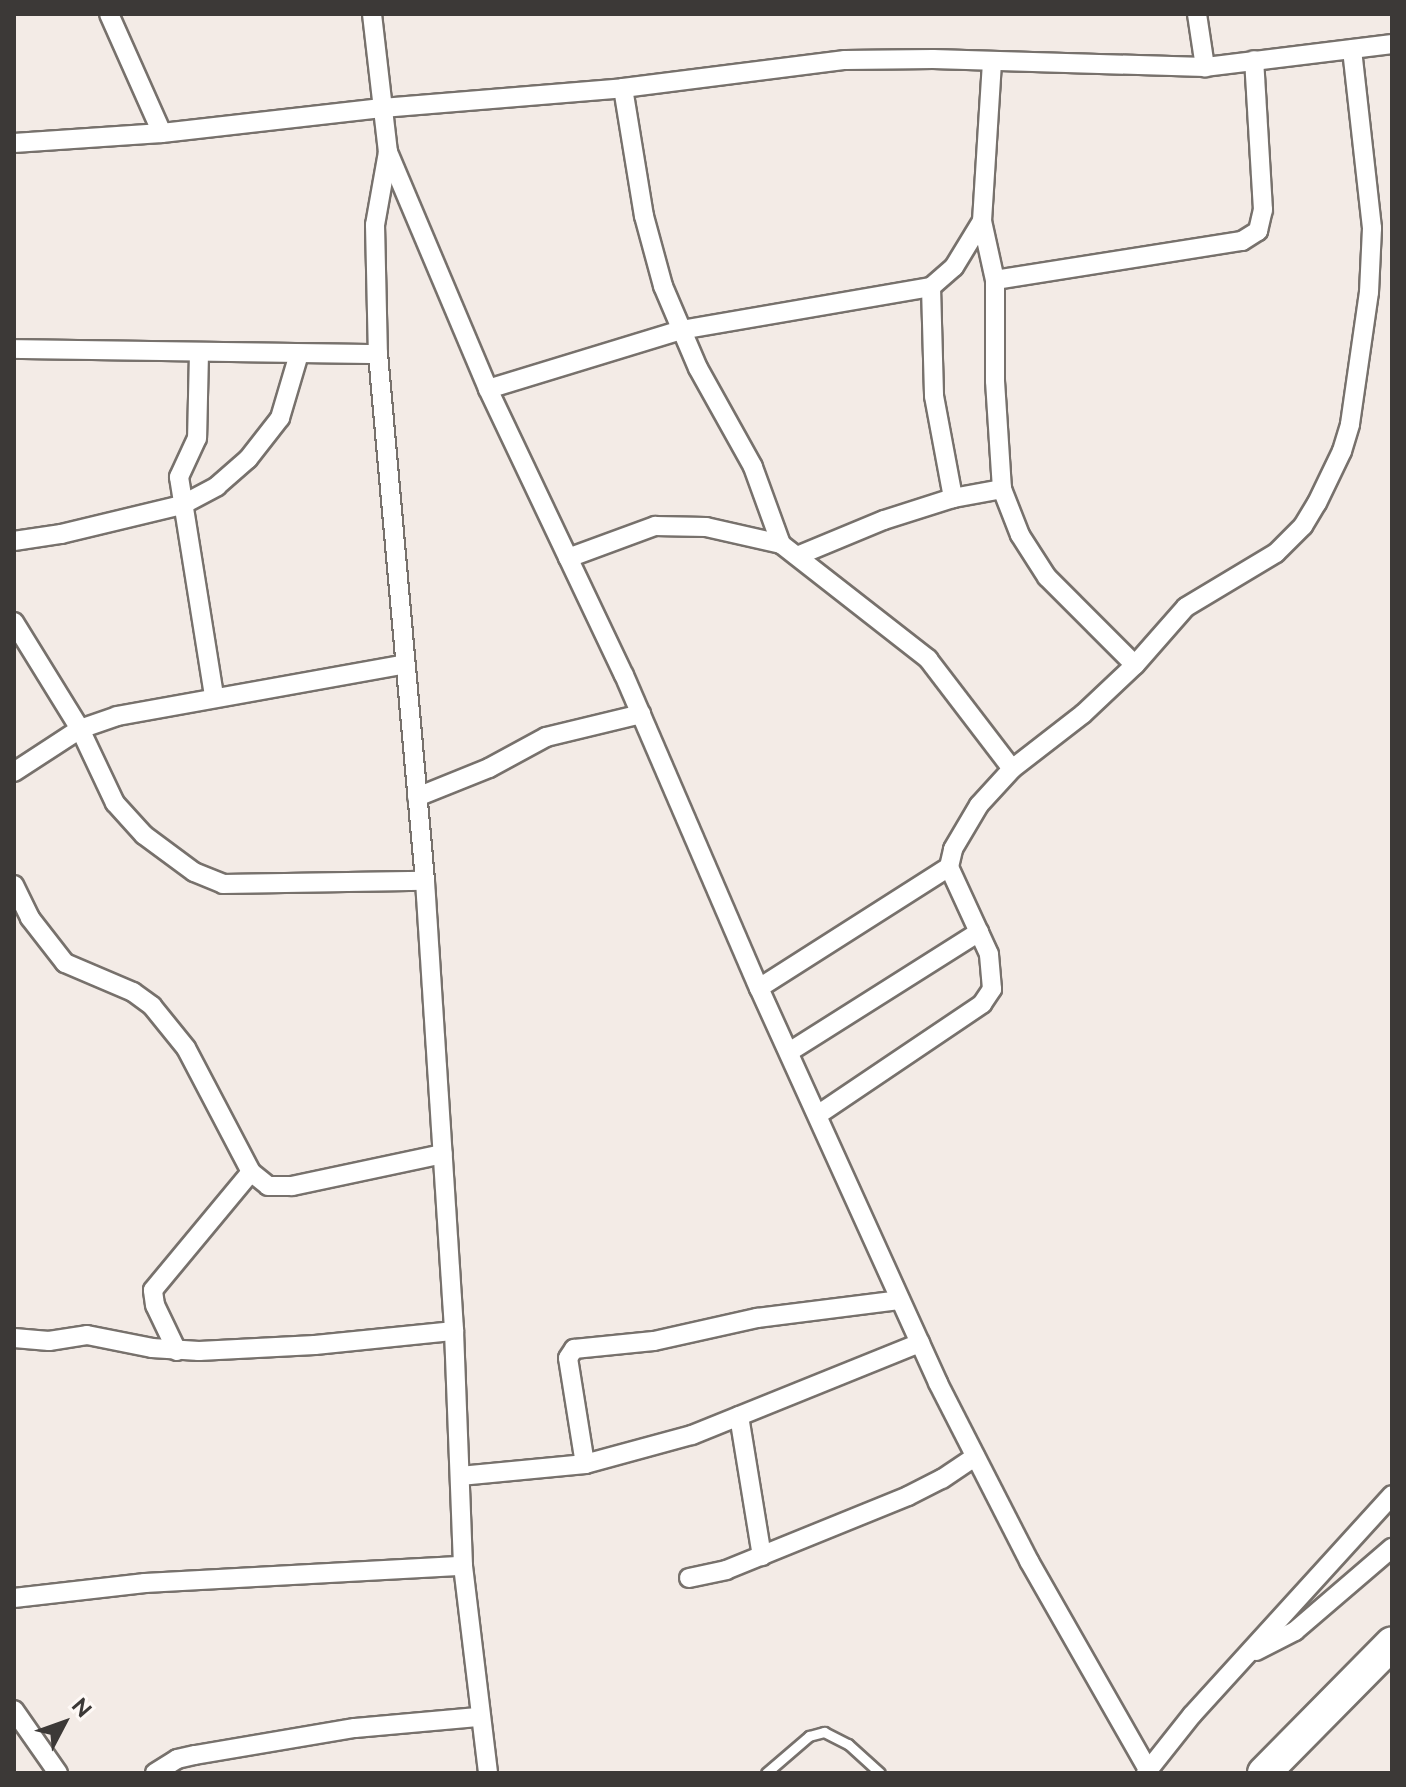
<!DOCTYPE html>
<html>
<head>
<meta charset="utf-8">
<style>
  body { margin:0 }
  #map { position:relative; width:1406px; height:1787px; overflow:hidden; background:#f3ebe6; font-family:Raleway,sans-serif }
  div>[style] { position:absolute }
  .roads { filter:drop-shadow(2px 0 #77716c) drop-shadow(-2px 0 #77716c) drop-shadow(0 2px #77716c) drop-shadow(0 -2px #77716c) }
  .lane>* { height:9px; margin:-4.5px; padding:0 4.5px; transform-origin:4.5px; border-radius:4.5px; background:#fff }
  .street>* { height:18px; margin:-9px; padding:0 9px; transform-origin:9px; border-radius:9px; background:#fff }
  .highway>* { height:32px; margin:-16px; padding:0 16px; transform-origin:16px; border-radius:16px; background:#fff }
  span { translate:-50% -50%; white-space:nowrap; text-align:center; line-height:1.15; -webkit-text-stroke:8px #fef9f6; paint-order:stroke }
  .frame { position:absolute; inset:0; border:16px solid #3c3937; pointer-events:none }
  .north { position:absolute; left:24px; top:1683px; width:80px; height:80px; -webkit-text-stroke:6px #fef9f6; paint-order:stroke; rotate:49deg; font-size:22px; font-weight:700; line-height:32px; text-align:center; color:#3c3937 }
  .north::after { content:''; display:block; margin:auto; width:28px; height:36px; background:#3c3937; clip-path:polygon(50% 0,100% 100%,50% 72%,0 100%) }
</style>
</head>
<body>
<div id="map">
  <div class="roads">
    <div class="lane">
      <div style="left:766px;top:1773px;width:57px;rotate:-40.7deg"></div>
      <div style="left:809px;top:1736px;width:16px;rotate:-15deg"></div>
      <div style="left:824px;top:1732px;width:27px;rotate:27deg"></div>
      <div style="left:848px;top:1744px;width:43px;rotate:42.2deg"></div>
    </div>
    <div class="street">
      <div style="left:109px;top:14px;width:130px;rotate:66deg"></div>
      <div style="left:372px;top:14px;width:139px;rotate:83.4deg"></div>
      <div style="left:388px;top:152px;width:74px;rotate:100.1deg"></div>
      <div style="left:375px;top:225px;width:129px;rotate:88.7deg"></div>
      <div style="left:378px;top:354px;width:529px;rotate:84.9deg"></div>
      <div style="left:425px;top:881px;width:451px;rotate:86.3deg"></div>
      <div style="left:454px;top:1331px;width:235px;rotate:87.8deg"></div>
      <div style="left:463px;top:1566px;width:209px;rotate:83.1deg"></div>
      <div style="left:1197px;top:14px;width:54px;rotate:81.4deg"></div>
      <div style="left:623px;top:88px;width:130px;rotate:80.7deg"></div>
      <div style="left:644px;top:216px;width:73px;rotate:74.8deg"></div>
      <div style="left:663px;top:286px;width:89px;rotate:66.9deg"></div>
      <div style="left:698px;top:368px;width:113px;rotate:60.9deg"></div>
      <div style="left:753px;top:467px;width:82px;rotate:70deg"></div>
      <div style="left:781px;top:544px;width:187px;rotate:38deg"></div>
      <div style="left:928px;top:659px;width:138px;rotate:52.6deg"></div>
      <div style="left:14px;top:143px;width:148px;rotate:-3.9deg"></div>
      <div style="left:162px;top:133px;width:221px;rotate:-6.5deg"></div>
      <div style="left:382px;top:108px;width:242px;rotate:-4.7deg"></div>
      <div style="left:623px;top:88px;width:224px;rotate:-7.2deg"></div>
      <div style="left:845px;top:60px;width:88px;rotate:-0.7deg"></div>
      <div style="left:933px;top:59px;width:272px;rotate:1.7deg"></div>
      <div style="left:1205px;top:67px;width:188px;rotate:-7deg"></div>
      <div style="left:388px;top:152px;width:257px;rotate:67.1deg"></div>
      <div style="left:488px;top:389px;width:317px;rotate:64.6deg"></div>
      <div style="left:624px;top:675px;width:341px;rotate:66.7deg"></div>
      <div style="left:759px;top:988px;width:434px;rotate:65.6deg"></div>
      <div style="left:938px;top:1383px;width:200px;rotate:62.9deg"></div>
      <div style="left:1029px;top:1561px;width:241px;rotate:60.3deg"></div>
      <div style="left:982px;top:221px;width:60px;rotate:77.6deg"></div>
      <div style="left:995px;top:280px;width:101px;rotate:90deg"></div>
      <div style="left:995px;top:381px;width:108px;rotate:86.3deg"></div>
      <div style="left:1002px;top:489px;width:49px;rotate:68.6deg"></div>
      <div style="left:1020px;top:535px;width:50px;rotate:57.3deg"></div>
      <div style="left:1047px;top:577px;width:124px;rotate:45deg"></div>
      <div style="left:995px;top:280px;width:250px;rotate:-9deg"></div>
      <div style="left:1242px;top:241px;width:19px;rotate:-32deg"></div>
      <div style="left:1258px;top:231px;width:22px;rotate:-77deg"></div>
      <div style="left:1263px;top:210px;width:150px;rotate:-93.4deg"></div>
      <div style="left:931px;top:287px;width:109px;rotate:88.4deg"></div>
      <div style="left:934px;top:396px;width:104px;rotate:79.4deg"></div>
      <div style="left:14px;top:349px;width:364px;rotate:0.8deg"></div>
      <div style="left:199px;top:353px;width:85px;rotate:91.3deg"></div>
      <div style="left:197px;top:438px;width:43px;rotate:114.8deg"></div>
      <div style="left:179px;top:477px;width:222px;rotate:80.9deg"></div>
      <div style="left:488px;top:389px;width:202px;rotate:-17deg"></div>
      <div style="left:681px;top:330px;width:254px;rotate:-9.8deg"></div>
      <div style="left:931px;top:287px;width:30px;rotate:-41deg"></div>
      <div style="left:954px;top:267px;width:54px;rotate:-58.7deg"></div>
      <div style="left:982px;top:221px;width:159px;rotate:-86.4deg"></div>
      <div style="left:14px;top:541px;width:48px;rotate:-8.5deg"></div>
      <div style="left:61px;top:534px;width:124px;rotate:-13.5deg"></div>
      <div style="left:182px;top:505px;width:40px;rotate:-28deg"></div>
      <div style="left:217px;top:486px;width:41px;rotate:-41.1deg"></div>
      <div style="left:248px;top:459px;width:52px;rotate:-52deg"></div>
      <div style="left:280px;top:418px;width:67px;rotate:-73.5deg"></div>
      <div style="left:797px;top:556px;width:94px;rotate:-22.5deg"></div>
      <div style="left:884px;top:520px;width:72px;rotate:-17.7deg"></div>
      <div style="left:953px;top:498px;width:50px;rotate:-10.4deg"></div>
      <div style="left:568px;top:558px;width:93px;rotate:-20.2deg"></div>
      <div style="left:655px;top:526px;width:51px;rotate:1.1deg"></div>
      <div style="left:706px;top:527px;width:77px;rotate:12.8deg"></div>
      <div style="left:14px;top:622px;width:126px;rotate:58.3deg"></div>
      <div style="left:80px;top:729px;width:82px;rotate:64.7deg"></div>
      <div style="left:115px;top:803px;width:43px;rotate:47.8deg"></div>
      <div style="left:144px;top:835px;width:62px;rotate:36.5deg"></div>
      <div style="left:194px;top:872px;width:31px;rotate:22deg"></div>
      <div style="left:223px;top:884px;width:202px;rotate:-0.9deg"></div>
      <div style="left:14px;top:772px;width:79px;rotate:-33.1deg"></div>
      <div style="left:80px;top:729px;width:39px;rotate:-19deg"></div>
      <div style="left:117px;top:716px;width:293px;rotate:-10.2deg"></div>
      <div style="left:417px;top:797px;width:78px;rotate:-21.9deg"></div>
      <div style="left:489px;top:768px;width:65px;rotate:-28.5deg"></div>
      <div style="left:546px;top:737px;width:98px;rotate:-13.6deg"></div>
      <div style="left:14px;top:885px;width:37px;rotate:64deg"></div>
      <div style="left:30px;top:918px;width:57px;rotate:52.1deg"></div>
      <div style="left:65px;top:963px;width:74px;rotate:23.1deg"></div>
      <div style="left:133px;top:992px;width:24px;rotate:36deg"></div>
      <div style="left:152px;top:1006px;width:54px;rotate:51deg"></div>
      <div style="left:186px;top:1048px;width:140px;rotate:62.3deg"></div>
      <div style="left:251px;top:1172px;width:22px;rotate:39deg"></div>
      <div style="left:268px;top:1186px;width:24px"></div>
      <div style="left:292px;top:1186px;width:154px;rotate:-12deg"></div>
      <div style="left:759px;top:988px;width:225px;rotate:-32.5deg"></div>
      <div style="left:789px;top:1052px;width:225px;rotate:-32.3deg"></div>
      <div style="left:819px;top:1114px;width:197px;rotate:-34deg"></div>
      <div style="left:982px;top:1004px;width:18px;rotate:-56deg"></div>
      <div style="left:992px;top:989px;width:35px;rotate:-95deg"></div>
      <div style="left:989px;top:954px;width:96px;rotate:-114.7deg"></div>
      <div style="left:949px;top:867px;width:18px;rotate:-77deg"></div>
      <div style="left:953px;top:849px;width:51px;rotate:-59.4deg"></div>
      <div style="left:979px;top:805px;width:49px;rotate:-47.5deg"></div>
      <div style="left:1012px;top:769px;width:90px;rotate:-37.8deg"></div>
      <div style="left:1083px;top:714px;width:71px;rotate:-43.3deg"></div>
      <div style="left:1135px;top:665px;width:77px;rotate:-48.7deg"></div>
      <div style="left:1186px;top:607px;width:105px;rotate:-31deg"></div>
      <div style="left:1276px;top:553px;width:38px;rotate:-45deg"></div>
      <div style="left:1303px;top:526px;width:27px;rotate:-59deg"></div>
      <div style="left:1317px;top:503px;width:58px;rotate:-64.3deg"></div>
      <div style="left:1342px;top:451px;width:28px;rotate:-73deg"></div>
      <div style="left:1350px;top:424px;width:133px;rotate:-81.8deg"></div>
      <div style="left:1369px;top:292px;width:64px;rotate:-87.3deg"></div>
      <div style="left:1372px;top:228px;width:180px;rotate:-96.4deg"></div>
      <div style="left:14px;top:1338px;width:35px;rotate:5deg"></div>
      <div style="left:49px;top:1341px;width:38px;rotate:-9deg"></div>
      <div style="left:87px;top:1335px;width:66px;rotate:11.3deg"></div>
      <div style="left:152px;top:1348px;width:47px;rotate:3.7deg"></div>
      <div style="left:199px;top:1351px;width:116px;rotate:-3deg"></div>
      <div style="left:315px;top:1345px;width:140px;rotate:-5.8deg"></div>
      <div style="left:177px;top:1351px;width:51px;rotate:-115.6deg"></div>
      <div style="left:155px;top:1305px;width:15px;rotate:-98deg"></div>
      <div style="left:153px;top:1290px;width:153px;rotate:-50.3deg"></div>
      <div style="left:739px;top:1416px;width:142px;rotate:80.7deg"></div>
      <div style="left:585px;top:1464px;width:107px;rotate:-99.1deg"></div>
      <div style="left:568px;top:1358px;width:11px;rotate:-56deg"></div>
      <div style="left:574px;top:1349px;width:80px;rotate:-5.7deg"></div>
      <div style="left:654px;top:1341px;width:106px;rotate:-12.6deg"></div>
      <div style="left:757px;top:1318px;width:143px;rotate:-7.2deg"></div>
      <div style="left:460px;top:1476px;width:126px;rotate:-5.5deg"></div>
      <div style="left:585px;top:1464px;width:111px;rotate:-15.2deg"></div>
      <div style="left:692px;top:1435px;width:246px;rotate:-22deg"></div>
      <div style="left:689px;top:1578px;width:38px;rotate:-12deg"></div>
      <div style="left:726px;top:1570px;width:196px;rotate:-22.1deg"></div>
      <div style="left:908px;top:1496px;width:38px;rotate:-27deg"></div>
      <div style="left:942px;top:1479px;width:40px;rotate:-34deg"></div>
      <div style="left:14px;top:1598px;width:132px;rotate:-6.5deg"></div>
      <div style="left:145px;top:1583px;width:318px;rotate:-3.1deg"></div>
      <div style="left:1256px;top:1651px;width:44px;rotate:-27.1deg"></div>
      <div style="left:1295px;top:1631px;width:128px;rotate:-40.6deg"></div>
      <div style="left:14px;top:1710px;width:77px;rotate:55.1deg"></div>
      <div style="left:155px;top:1773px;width:26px;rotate:-32deg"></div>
      <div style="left:177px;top:1759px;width:18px;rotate:-13deg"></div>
      <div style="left:195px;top:1755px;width:162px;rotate:-9.6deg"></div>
      <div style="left:355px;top:1728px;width:123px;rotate:-5.1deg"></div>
      <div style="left:1146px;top:1773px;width:74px;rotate:-51.6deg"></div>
      <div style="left:1192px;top:1715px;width:297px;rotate:-47.7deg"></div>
    </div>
    <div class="highway">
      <div style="left:1264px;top:1773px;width:182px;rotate:-45.4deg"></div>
    </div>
  </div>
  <div class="frame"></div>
  <div class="north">N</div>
</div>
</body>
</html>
